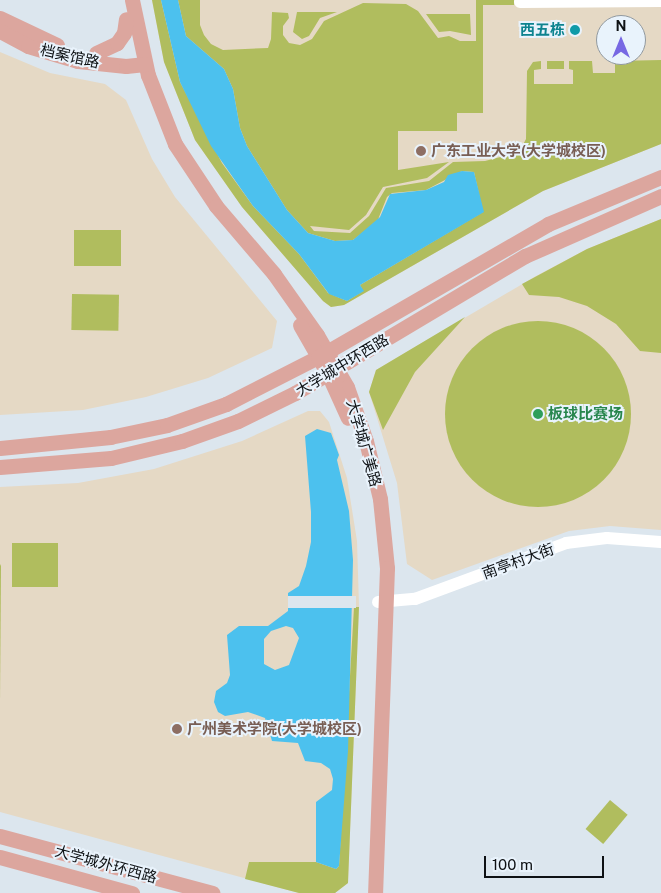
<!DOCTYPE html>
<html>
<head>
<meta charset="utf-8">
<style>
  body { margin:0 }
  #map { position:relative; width:661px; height:893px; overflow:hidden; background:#dce6ee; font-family:"Public Sans","Noto Sans SC",sans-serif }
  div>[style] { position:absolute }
  .education>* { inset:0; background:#e5d9c5 }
  .green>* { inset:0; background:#b0bd5e; transform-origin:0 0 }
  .round { border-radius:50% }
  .water>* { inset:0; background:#4cc1ee }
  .pier>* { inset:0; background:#dce6ee; transform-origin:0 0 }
  .minor>* { height:12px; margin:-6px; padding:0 6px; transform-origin:6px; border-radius:6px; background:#fff }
  .major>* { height:15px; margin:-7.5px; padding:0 7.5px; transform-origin:7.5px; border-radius:7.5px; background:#dca69e }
  .dots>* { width:14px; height:14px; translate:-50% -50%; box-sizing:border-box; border:2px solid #e9f3fc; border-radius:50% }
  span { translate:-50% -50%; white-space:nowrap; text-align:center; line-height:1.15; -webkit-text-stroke:4px #e9f3fc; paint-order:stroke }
  .culture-label { font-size:15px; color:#0d838f; font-weight:700 }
  .right { translate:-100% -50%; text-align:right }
  .street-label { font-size:15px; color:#0e1114 }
  .education-label { font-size:15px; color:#785e54; font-weight:700 }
  .left { translate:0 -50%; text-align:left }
  .leisure-label { font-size:15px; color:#27864d; font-weight:700 }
  .north { position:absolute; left:596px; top:15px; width:50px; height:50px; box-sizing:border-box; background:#e9f3fc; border:1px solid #91999f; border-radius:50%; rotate:0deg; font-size:14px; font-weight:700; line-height:20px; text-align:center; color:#0e1114 }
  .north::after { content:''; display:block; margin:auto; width:18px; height:22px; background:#7768e3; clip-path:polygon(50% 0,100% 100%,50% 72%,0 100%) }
  .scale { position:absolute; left:484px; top:856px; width:120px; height:22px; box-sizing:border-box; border:2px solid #0e1114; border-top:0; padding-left:6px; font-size:15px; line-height:18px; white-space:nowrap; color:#0e1114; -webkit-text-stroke:4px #e9f3fc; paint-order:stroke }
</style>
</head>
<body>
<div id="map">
  <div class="education">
    <div style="clip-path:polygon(evenodd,152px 0,661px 0,661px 144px,543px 191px,344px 305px,331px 307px,323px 301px,242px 207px,195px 140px,164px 62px,152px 0,606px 25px,636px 25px,636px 55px,606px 55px,606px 25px)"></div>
    <div style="clip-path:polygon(0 52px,50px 73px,105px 84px,126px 100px,152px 159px,175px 197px,277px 321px,272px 348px,208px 378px,146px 397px,83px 410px,0 415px)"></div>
    <div style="clip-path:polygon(661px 219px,661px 530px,610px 526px,569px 531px,432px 580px,407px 564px,397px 483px,369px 392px,376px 370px,536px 276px,587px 249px)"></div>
    <div style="clip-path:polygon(308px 411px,320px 411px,329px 422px,347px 478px,357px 541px,359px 606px,348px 883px,335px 893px,299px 893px,0 812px,0 487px,78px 483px,154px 469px,242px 441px)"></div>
  </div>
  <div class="green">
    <div style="clip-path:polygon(152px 0,161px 0,180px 82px,222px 163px,253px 206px,299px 254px,328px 293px,347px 301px,363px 291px,360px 285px,483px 212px,474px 172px,462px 171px,426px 190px,392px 193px,387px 197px,377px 222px,353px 240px,335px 241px,308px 233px,287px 210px,247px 146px,240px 128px,233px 89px,224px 69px,186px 36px,178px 0,200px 0,200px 25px,204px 35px,211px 44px,223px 50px,268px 48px,271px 39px,272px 12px,288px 13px,289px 18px,283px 26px,283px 35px,289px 43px,300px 45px,312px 39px,324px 21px,363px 3px,406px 4px,418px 11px,438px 38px,449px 36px,460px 41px,476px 41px,476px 0,514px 0,514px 5px,483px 5px,483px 113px,457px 113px,457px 131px,398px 131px,398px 170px,449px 162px,427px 178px,383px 187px,366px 215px,349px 230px,310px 226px,314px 231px,350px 233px,369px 216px,386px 188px,429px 181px,453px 162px,485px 161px,519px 152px,526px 139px,527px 71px,533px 62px,541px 61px,541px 69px,534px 70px,534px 84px,573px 84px,573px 70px,569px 69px,569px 61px,592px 61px,593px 73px,615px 73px,615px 61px,661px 60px,661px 144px,543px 191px,344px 305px,331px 307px,323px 301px,242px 207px,195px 140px,164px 62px)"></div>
    <div style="clip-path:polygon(297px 12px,337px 12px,320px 18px,309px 36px,302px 39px,293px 32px)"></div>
    <div style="clip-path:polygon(426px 14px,470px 14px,471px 35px,450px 31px,439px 32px)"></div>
    <div style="left:547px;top:61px;width:17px;height:8px"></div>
    <div style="clip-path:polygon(661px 219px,661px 353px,640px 351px,616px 324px,587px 306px,559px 297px,529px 295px,522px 284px,587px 249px)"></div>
    <div style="left:74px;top:230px;width:47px;height:36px"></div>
    <div style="left:72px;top:294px;width:47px;height:36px;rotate:1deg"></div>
    <div style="clip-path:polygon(465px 317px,415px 372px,383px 430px,369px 392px,376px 370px)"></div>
    <div class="round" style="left:445px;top:321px;width:186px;height:186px"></div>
    <div style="left:12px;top:543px;width:46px;height:44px"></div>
    <div style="clip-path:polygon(0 564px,1px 566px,0 702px)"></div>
    <div style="clip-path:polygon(354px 607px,359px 607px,348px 883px,335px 893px,299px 893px,245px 879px,249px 862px,316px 862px,336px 869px,339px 866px)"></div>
    <div style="left:610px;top:800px;width:23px;height:38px;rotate:40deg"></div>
  </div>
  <div class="water">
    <div style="clip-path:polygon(161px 0,178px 0,186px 36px,224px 69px,233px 89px,240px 128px,247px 146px,287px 210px,308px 233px,335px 241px,353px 240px,380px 217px,390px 194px,426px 190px,444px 182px,448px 175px,462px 171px,474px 172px,484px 212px,360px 285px,364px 291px,347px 301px,329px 294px,299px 254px,253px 206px,211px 146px,180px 82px)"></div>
    <div style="clip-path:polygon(evenodd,317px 429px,331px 433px,339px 455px,337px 460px,349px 511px,353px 560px,348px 751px,339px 866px,336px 869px,316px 862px,316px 802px,332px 790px,333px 779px,330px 769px,321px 763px,305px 761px,298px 743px,272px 741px,265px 718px,248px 712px,225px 716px,218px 712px,214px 702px,216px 691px,227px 683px,230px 675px,227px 635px,239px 626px,268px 626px,288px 611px,288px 593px,299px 586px,306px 566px,311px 542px,311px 512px,305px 436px,317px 429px,286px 626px,293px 628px,299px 638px,289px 665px,275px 670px,264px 664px,264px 639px,271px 631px,286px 626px)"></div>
  </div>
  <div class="pier">
    <div style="left:288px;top:596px;width:68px;height:12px"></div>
  </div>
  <div class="minor">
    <div style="left:520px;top:2px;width:141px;rotate:-0.4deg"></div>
    <div style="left:378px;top:602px;width:37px;rotate:-5deg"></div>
    <div style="left:415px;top:599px;width:161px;rotate:-20.3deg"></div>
    <div style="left:566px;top:543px;width:41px;rotate:-7deg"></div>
    <div style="left:607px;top:538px;width:54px;rotate:4.2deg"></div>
  </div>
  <div class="major">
    <div style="left:132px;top:0;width:77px;rotate:78deg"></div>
    <div style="left:148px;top:75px;width:74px;rotate:68.6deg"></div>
    <div style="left:175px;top:144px;width:74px;rotate:56.5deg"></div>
    <div style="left:216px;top:206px;width:89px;rotate:49.5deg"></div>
    <div style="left:274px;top:274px;width:75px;rotate:54.8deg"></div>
    <div style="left:317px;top:335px;width:60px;rotate:60deg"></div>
    <div style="left:347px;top:387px;width:57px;rotate:70.6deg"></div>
    <div style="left:366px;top:441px;width:60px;rotate:76.4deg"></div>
    <div style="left:380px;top:499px;width:69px;rotate:84.2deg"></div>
    <div style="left:387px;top:568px;width:325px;rotate:92.1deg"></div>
    <div style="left:0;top:18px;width:63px;rotate:25.3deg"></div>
    <div style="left:0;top:31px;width:32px;rotate:28deg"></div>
    <div style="left:28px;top:46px;width:52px;rotate:16.7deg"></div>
    <div style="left:78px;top:61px;width:48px;rotate:5.9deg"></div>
    <div style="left:126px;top:66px;width:19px;rotate:-6deg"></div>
    <div style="left:96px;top:53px;width:23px;rotate:-25deg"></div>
    <div style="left:117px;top:43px;width:12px;rotate:-55deg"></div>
    <div style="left:124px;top:33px;width:14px;rotate:-82deg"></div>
    <div style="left:300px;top:325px;width:56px;rotate:60.3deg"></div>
    <div style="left:328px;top:374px;width:48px;rotate:65.6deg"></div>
    <div style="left:0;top:448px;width:111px;rotate:-5.7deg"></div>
    <div style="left:110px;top:437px;width:58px;rotate:-11.9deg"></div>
    <div style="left:167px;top:425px;width:63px;rotate:-19.6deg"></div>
    <div style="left:226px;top:404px;width:103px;rotate:-27.1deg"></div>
    <div style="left:318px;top:357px;width:266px;rotate:-30deg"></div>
    <div style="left:548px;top:224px;width:122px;rotate:-22.6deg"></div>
    <div style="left:0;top:467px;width:111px;rotate:-4.6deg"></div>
    <div style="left:111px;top:458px;width:73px;rotate:-13.5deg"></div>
    <div style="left:182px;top:441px;width:59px;rotate:-19.7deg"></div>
    <div style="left:238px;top:421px;width:64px;rotate:-26.2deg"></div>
    <div style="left:295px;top:393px;width:268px;rotate:-30.8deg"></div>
    <div style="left:525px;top:256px;width:149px;rotate:-23.8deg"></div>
    <div style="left:0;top:836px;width:220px;rotate:15deg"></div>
    <div style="left:0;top:857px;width:137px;rotate:15.3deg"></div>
  </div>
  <div class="dots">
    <div style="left:575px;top:30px;background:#0f9aa8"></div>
    <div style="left:421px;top:151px;background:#8d6e63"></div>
    <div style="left:538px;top:414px;background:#2e9e5b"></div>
    <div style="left:177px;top:729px;background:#8d6e63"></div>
  </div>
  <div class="culture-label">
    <span class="right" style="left:565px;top:30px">西五栋</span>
  </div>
  <div class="street-label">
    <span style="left:70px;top:56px;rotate:13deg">档案馆路</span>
    <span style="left:342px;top:365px;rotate:-31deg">大学城中环西路</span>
    <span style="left:364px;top:443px;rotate:74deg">大学城广美路</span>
    <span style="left:518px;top:561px;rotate:-20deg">南亭村大街</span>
    <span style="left:106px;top:864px;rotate:15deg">大学城外环西路</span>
  </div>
  <div class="education-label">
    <span class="left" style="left:431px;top:151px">广东工业大学(大学城校区)</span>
    <span class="left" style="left:187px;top:729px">广州美术学院(大学城校区)</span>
  </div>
  <div class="leisure-label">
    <span class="left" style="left:548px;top:414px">板球比赛场</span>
  </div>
  <div class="north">N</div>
  <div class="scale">100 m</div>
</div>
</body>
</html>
